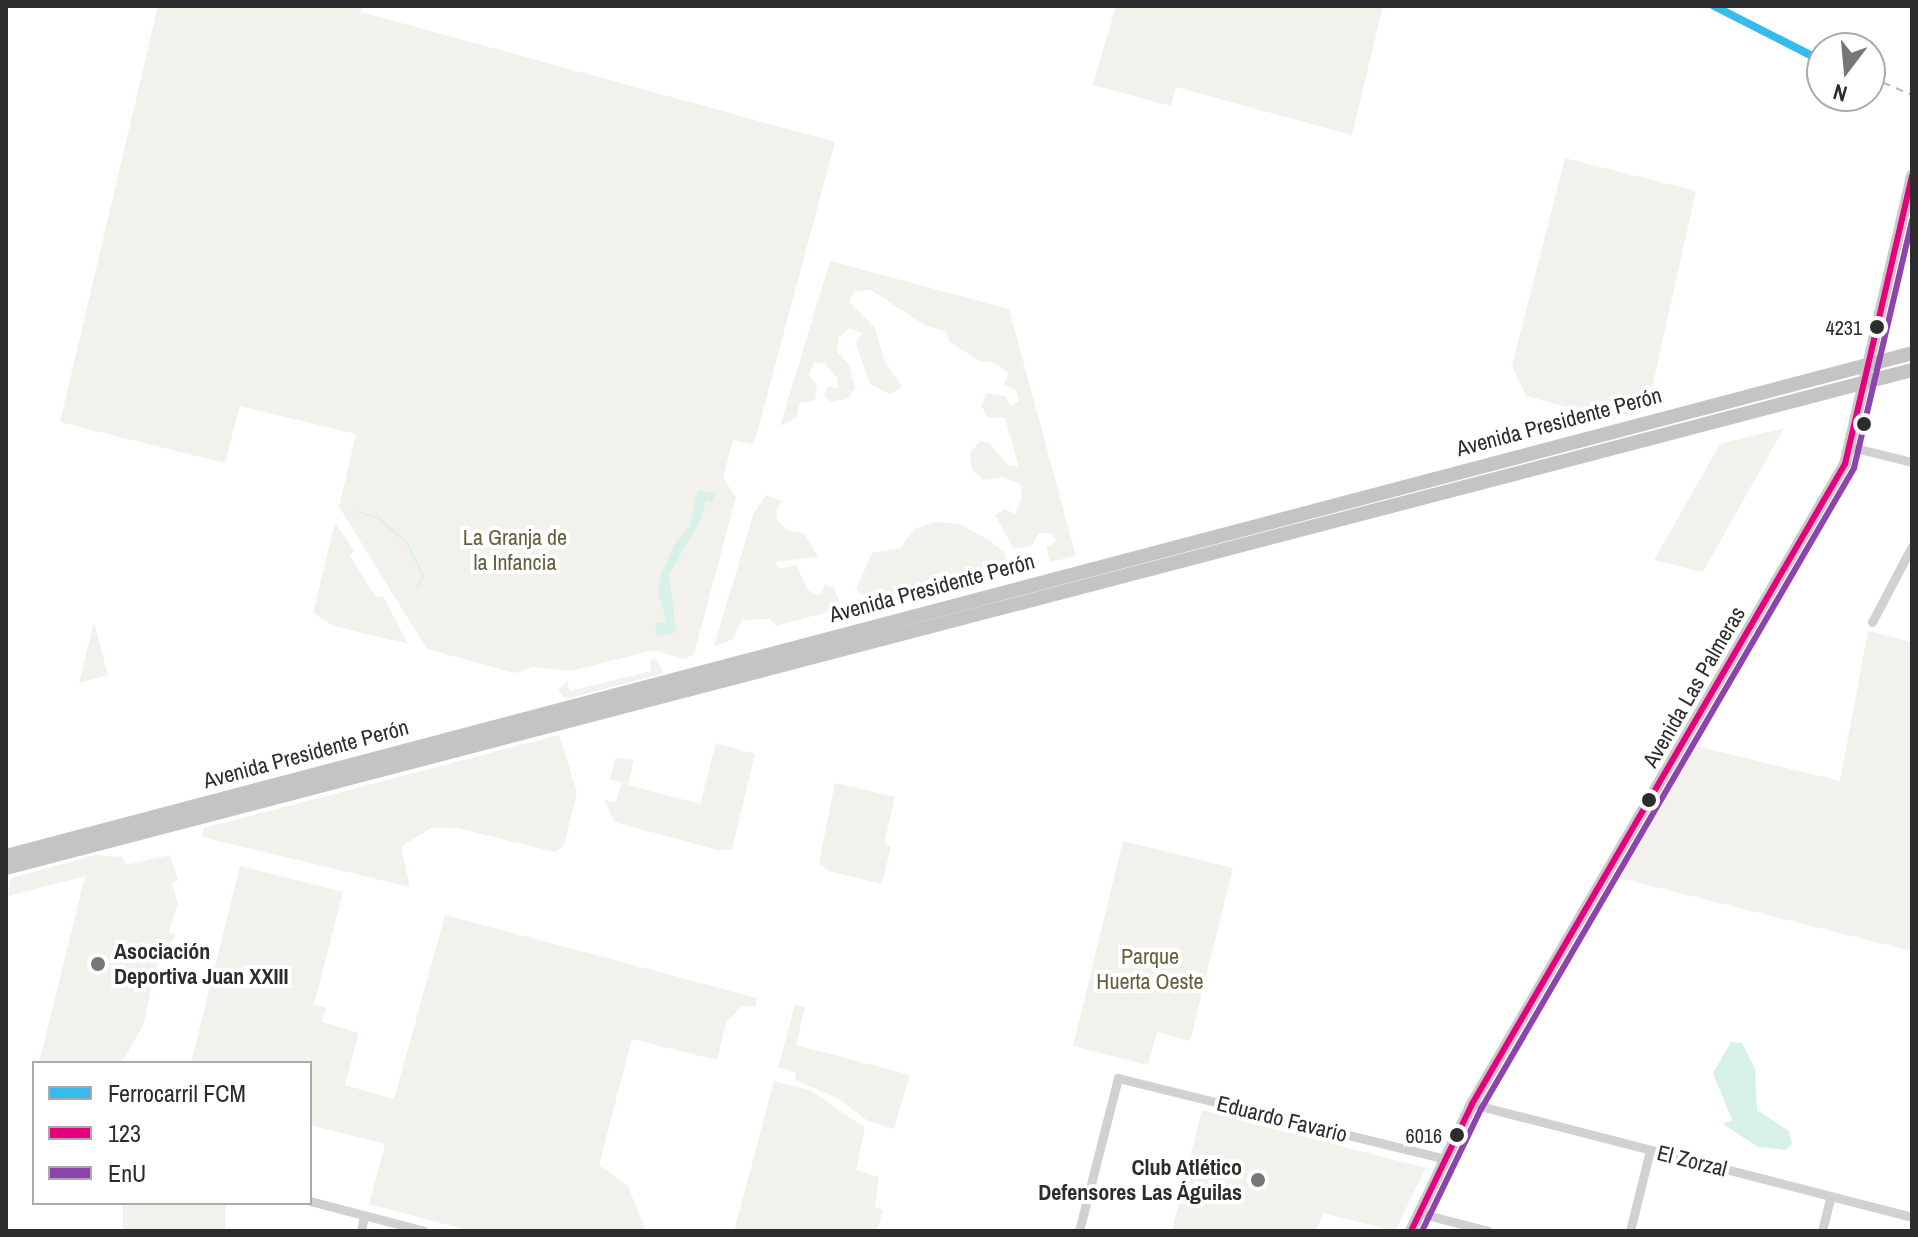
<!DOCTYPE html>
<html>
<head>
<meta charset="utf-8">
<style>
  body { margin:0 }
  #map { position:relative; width:1918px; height:1237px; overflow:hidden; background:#fff; font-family:"Archivo Narrow",sans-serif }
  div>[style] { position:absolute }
  .green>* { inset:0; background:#f3f1eb; transform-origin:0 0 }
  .water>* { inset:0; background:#d7f0e8 }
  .stream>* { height:2px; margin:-1px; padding:0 1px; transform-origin:1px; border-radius:1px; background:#d7f0e8 }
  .minor>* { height:9px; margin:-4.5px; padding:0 4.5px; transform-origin:4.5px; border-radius:4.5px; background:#d1d1d1 }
  .secondary>* { height:12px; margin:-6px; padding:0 6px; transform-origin:6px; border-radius:6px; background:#cacaca }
  .primary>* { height:14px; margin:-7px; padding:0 7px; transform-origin:7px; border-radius:7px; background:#c4c4c4 }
  .rail>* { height:2px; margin-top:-1px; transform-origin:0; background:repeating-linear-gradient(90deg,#b8b8b8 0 8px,transparent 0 14px) }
  .bus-1>* { height:6px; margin:-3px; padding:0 3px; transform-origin:3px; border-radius:3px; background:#e5007d }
  .bus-2>* { height:6px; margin:-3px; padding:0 3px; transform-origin:3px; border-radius:3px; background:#8e44ad }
  .rail-1>* { height:8px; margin:-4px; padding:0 4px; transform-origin:4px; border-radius:4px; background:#37bbed }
  .dots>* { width:22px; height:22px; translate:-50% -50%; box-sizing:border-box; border:4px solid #fff; border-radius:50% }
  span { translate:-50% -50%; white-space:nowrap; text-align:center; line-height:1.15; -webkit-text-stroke:8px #fff; paint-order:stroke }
  .bus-label { font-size:20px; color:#2c2c2c }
  .right { translate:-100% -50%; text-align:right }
  .street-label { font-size:22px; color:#2c2c2c }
  .park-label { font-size:22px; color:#665f3b }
  .poi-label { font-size:22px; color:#2c2c2c; font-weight:700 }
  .left { translate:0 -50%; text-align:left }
  .frame { position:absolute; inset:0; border:8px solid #2c2c2c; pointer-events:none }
  .legend { position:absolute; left:32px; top:1061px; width:280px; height:144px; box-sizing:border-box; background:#fff; border:2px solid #ababab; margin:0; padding:10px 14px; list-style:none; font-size:24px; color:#2c2c2c }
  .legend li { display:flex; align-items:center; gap:16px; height:40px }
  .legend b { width:40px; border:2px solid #ababab }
  .north { position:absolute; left:1806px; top:32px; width:80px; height:80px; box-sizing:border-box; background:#fff; border:2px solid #ababab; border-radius:50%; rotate:196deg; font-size:22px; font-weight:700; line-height:32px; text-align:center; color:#2c2c2c }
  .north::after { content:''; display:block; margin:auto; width:28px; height:36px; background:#767676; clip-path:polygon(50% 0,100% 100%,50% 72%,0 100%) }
</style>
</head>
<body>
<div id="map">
  <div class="green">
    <div style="clip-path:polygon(158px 6px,362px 6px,361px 12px,835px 142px,754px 444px,733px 440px,723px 478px,736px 497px,694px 654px,685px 659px,654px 650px,571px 671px,533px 667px,515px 673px,427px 649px,339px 507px,356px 434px,240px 406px,225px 463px,60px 422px)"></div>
    <div style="clip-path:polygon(1116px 6px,1383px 6px,1352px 135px,1176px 87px,1171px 106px,1093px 85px)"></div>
    <div style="clip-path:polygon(1565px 158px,1696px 191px,1647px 411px,1614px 419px,1526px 396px,1512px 366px)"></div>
    <div style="clip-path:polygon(830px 261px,1009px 309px,1076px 556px,1050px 562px,1046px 547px,1056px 542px,1051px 533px,1039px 533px,1031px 546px,1014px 549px,995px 515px,1005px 509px,1015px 514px,1022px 497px,1020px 484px,1003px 477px,984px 480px,972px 470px,970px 453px,980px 441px,989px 443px,1008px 465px,1019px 467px,1005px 418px,988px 417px,981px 406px,986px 393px,1005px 396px,1011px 406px,1019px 401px,1016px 390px,1003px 385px,1009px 373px,995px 363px,979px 361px,949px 341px,946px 331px,926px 326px,871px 290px,854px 291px,849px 302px,875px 328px,885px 363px,902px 387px,890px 394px,870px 384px,856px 344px,862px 333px,850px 328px,839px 337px,837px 352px,849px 364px,855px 388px,847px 399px,831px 402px,824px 395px,828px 386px,837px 389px,838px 379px,825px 364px,814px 362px,809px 375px,817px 385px,815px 400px,800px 403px,796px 418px,780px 426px)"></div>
    <div style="clip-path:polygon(1784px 428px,1703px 572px,1654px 560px,1720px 444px)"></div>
    <div style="clip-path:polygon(766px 495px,782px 501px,776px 510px,778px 521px,789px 531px,804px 533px,818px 557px,774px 562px,780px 569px,796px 565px,808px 590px,819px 596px,825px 585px,834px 588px,842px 608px,776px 626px,770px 619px,742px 620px,732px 640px,714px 646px,754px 513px)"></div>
    <div style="clip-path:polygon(936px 522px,959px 524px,988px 539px,1004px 552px,1008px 565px,904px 596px,868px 599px,856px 590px,872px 553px,900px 548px,916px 528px)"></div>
    <div style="clip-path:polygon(335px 523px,354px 550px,350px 556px,376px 597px,383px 596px,408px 644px,334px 626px,313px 613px)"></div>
    <div style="clip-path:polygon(94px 622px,108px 675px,79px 683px,83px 667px)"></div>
    <div style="clip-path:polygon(1868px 631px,1912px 642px,1912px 951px,1616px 877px,1696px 746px,1840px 781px)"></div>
    <div style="clip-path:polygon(655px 659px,664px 673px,566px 699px,558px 690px,567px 681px,570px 691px,651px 671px,650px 660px)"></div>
    <div style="clip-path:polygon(559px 735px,577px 792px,564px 846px,555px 852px,457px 828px,431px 828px,401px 847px,410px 887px,202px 837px,204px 828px)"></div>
    <div style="clip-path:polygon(716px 743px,755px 754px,732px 849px,718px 850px,614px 822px,605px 800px,616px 802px,622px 782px,610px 779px,615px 758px,634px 760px,628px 785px,700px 804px)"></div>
    <div style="clip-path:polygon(835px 783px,895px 797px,884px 844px,891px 846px,882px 884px,828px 871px,819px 863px)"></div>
    <div style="clip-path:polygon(1123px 841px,1233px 868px,1190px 1041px,1157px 1032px,1148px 1065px,1073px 1046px)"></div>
    <div style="clip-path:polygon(96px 855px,123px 857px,126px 865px,170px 855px,178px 880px,172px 883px,178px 903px,169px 932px,176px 934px,162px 960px,158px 960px,143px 1026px,121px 1063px,39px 1063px,85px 876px,8px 896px,11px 878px)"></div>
    <div style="clip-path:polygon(240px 866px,343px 892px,314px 1005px,326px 1008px,322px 1022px,359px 1033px,345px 1085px,394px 1099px,445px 915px,757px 998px,755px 1006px,741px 1007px,726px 1022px,717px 1060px,632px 1039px,599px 1165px,628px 1186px,646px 1231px,471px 1231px,369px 1204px,385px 1144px,310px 1125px,310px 1063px,191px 1063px)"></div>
    <div style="clip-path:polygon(795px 1005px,805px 1007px,796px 1045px,910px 1075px,894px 1129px,868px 1121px,836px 1097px,795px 1080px,796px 1072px,778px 1067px)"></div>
    <div style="clip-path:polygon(774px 1081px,810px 1090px,865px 1128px,856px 1170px,879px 1177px,875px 1207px,883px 1210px,877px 1231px,734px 1231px)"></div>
    <div style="clip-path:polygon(1202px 1110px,1278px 1130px,1426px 1168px,1395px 1231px,1323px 1213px,1316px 1231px,1172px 1231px)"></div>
    <div style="left:123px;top:1203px;width:102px;height:29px"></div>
  </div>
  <div class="water">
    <div style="clip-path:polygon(698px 490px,715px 494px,713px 502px,706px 500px,701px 520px,669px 574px,676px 632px,657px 637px,655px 624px,667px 621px,658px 593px,660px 577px,674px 545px,689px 527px)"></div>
    <div style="clip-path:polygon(1731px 1042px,1742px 1043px,1755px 1069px,1757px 1110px,1789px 1131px,1792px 1144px,1786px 1150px,1758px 1147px,1723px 1124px,1732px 1120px,1713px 1073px)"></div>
  </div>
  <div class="stream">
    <div style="left:359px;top:512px;width:21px;rotate:17deg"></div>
    <div style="left:379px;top:518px;width:38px;rotate:42deg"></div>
    <div style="left:407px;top:543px;width:37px;rotate:64deg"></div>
    <div style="left:423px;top:576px;width:12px;rotate:114deg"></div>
  </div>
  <div class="minor">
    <div style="left:1851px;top:447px;width:63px;rotate:13.8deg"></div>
    <div style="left:1872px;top:622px;width:86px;rotate:-62.2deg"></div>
    <div style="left:1472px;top:1104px;width:454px;rotate:14.4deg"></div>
    <div style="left:310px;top:1201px;width:118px;rotate:14.7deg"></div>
    <div style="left:1419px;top:1213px;width:71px;rotate:14.6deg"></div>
    <div style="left:361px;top:1231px;width:16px;rotate:-79deg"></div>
    <div style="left:1079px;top:1231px;width:158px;rotate:-75.7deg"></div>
    <div style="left:1118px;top:1078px;width:337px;rotate:13.9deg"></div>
    <div style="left:1630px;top:1231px;width:83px;rotate:-76.1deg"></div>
    <div style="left:1822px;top:1231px;width:36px;rotate:-76deg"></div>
  </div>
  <div class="secondary">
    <div style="left:1411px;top:1231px;width:141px;rotate:-64.3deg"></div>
    <div style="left:1472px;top:1104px;width:741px;rotate:-59.77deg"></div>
    <div style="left:1845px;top:464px;width:296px;rotate:-76.9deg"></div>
  </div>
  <div class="primary">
    <div style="left:6px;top:856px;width:1971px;rotate:-14.78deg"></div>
    <div style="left:6px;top:868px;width:1970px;rotate:-14.64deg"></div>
  </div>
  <div class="rail">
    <div style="left:1870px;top:77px;width:46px;rotate:23.2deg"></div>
  </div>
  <div class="bus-1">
    <div style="left:1411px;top:1231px;width:141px;rotate:-64.3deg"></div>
    <div style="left:1472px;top:1104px;width:741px;rotate:-59.77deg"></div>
    <div style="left:1845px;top:464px;width:296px;rotate:-76.9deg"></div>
  </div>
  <div class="bus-2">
    <div style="left:1422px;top:1231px;width:136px;rotate:-64.2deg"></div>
    <div style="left:1481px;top:1109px;width:742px;rotate:-59.8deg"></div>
    <div style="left:1854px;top:468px;width:255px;rotate:-76.8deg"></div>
  </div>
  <div class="rail-1">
    <div style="left:1714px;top:6px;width:121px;rotate:27deg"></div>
  </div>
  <div class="dots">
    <div style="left:1877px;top:327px;background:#2c2c2c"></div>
    <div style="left:1864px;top:424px;background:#2c2c2c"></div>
    <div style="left:1649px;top:800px;background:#2c2c2c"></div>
    <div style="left:98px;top:964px;background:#767676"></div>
    <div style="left:1457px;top:1135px;background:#2c2c2c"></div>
    <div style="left:1258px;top:1180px;background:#767676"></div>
  </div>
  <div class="bus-label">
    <span class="right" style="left:1862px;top:327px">4231</span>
    <span class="right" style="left:1442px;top:1135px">6016</span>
  </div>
  <div class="street-label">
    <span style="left:1559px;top:422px;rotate:-15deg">Avenida Presidente Perón</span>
    <span style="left:932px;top:588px;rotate:-15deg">Avenida Presidente Perón</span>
    <span style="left:1694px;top:687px;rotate:-60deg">Avenida Las Palmeras</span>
    <span style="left:306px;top:754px;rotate:-15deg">Avenida Presidente Perón</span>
    <span style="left:1282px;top:1119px;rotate:14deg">Eduardo Favario</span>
    <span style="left:1692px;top:1161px;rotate:14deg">El Zorzal</span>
  </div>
  <div class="park-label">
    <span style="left:515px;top:550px">La Granja de<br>la Infancia</span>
    <span style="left:1150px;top:969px">Parque<br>Huerta Oeste</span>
  </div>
  <div class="poi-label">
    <span class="left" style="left:114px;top:964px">Asociación<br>Deportiva Juan XXIII</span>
    <span class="right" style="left:1242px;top:1180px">Club Atlético<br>Defensores Las Águilas</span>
  </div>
  <div class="frame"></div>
  <ul class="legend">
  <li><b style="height:10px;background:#37bbed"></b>Ferrocarril FCM</li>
  <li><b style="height:10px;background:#e5007d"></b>123</li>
  <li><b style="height:10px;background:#8e44ad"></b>EnU</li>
  </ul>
  <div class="north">N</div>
</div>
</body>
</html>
